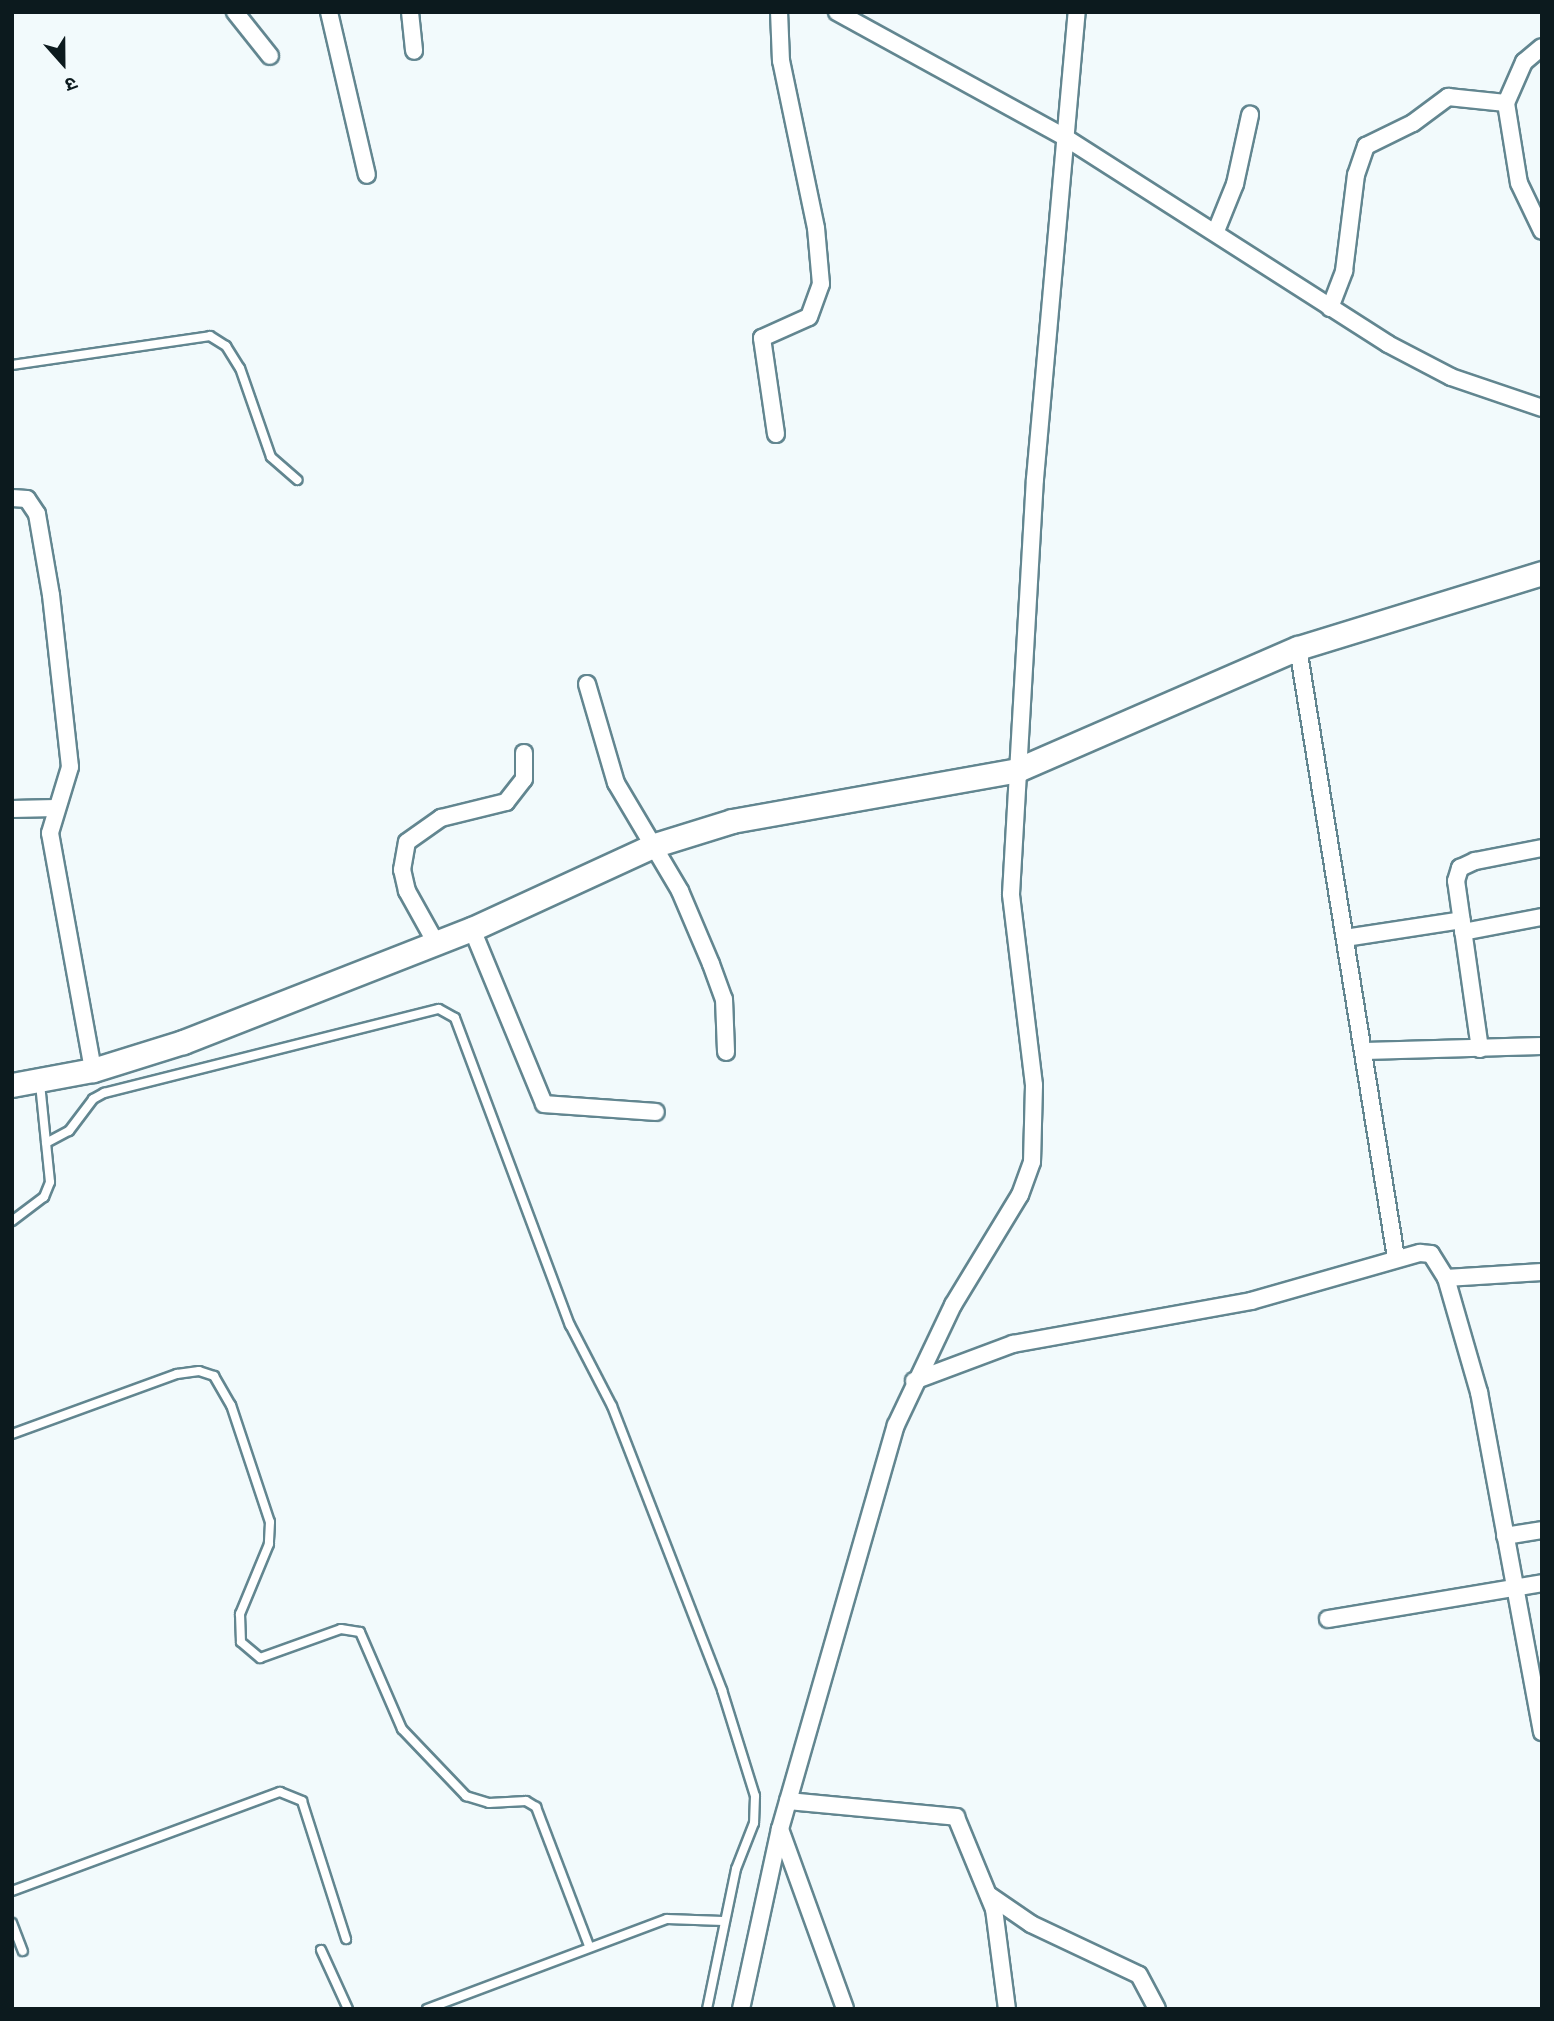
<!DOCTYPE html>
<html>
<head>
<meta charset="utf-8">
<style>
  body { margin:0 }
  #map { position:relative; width:1554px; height:2021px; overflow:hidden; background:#f2fafc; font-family:Overpass,"Noto Sans Devanagari",sans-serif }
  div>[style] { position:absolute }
  .roads { filter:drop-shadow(2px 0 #628690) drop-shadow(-2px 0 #628690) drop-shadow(0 2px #628690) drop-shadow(0 -2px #628690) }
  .lane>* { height:8px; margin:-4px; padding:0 4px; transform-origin:4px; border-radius:4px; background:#fff }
  .street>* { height:16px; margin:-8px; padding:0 8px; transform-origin:8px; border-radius:8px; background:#fff }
  .secondary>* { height:23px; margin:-11.5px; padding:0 11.5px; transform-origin:11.5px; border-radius:11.5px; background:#fff }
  span { translate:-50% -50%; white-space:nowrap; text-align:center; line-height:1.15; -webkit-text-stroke:5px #f2fafc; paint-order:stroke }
  .frame { position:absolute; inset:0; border:14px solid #0c1a1e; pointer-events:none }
  .north { position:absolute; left:28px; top:28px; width:70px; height:70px; -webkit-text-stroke:5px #f2fafc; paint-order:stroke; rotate:159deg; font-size:19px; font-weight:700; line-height:28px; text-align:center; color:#0c1a1e }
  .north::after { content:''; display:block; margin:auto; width:24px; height:32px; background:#0c1a1e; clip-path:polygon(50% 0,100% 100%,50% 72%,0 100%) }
</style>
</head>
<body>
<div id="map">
  <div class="roads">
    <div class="lane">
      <div style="left:12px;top:365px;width:200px;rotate:-8.3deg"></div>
      <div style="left:210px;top:336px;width:19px;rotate:32deg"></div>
      <div style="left:226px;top:346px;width:26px;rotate:58deg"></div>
      <div style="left:240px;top:368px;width:94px;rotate:70.8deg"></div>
      <div style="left:271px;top:457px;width:35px;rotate:41deg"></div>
      <div style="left:46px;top:1143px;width:26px;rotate:-28deg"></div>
      <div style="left:69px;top:1131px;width:40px;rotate:-53deg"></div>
      <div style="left:93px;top:1099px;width:13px;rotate:-29deg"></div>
      <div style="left:104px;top:1093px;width:345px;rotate:-14.1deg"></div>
      <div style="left:439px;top:1009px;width:18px;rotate:29deg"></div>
      <div style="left:455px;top:1018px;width:328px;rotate:69.5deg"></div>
      <div style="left:570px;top:1325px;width:91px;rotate:62.6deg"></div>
      <div style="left:612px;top:1406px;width:305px;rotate:68.8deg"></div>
      <div style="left:722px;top:1690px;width:111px;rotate:72.7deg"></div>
      <div style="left:755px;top:1796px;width:27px;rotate:92deg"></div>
      <div style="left:754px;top:1823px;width:49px;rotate:111.4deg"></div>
      <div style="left:736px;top:1869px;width:143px;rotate:101.7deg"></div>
      <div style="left:12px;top:1221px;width:40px;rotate:-37deg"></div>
      <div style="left:44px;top:1197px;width:16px;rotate:-68deg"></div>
      <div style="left:50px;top:1182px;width:100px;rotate:-95.8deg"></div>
      <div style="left:12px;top:1434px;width:176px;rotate:-20deg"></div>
      <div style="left:177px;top:1374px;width:22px;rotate:-8deg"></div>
      <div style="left:199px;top:1371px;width:16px;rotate:18deg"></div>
      <div style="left:214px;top:1376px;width:34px;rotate:60deg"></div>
      <div style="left:231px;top:1405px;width:123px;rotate:71.6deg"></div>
      <div style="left:270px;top:1522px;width:22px;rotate:93deg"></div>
      <div style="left:269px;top:1544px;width:76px;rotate:112.5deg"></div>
      <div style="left:240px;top:1614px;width:28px;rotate:88deg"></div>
      <div style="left:241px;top:1642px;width:25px;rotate:40deg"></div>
      <div style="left:260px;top:1658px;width:86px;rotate:-19.7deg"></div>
      <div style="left:341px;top:1629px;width:19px;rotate:9deg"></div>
      <div style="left:360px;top:1632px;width:106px;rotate:66.6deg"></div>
      <div style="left:402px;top:1729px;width:93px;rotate:46.3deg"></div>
      <div style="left:466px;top:1796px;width:24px;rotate:17deg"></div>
      <div style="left:489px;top:1803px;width:37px;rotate:-3deg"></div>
      <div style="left:526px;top:1801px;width:12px;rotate:31deg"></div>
      <div style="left:536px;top:1807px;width:149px;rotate:69.1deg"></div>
      <div style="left:12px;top:1891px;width:286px;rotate:-20.3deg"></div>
      <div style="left:280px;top:1792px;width:24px;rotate:22deg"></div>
      <div style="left:302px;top:1801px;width:145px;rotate:72.3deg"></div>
      <div style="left:12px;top:1923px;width:30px;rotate:69deg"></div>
      <div style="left:321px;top:1950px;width:65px;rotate:65.4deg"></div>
      <div style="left:427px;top:2009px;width:256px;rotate:-20.6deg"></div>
      <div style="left:667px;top:1919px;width:56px;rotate:2deg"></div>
    </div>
    <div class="street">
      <div style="left:235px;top:12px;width:56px;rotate:51.5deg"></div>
      <div style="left:329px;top:12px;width:167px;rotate:76.9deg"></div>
      <div style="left:410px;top:12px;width:39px;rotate:84deg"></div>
      <div style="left:837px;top:12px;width:261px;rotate:28.8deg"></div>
      <div style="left:1066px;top:138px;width:382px;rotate:32.6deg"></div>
      <div style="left:1388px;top:344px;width:71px;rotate:27.6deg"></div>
      <div style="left:1451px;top:377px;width:96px;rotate:18.8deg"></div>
      <div style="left:1506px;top:103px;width:81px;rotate:80.8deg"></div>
      <div style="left:1519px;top:183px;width:53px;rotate:64.4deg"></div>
      <div style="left:1216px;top:231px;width:51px;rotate:-68deg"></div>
      <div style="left:1235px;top:184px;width:71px;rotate:-77.7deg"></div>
      <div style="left:1330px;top:308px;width:40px;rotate:-69deg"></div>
      <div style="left:1344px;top:271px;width:97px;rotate:-82.9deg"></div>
      <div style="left:1356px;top:175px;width:31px;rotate:-71deg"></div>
      <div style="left:1366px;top:146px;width:52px;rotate:-26.1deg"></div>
      <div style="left:1413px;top:123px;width:44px;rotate:-36.6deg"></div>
      <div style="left:1448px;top:97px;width:58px;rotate:5.9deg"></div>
      <div style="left:1506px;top:103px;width:45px;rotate:-66.3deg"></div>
      <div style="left:1524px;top:62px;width:23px;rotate:-40deg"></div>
      <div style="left:776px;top:434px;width:97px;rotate:-98.3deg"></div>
      <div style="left:762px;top:338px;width:51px;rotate:-24.1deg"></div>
      <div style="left:809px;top:317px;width:35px;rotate:-70deg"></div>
      <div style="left:821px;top:284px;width:56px;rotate:-95.1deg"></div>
      <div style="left:816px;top:228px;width:171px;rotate:-101.8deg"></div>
      <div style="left:781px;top:61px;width:49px;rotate:-92.3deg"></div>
      <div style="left:12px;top:498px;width:15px;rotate:4deg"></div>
      <div style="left:27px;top:499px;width:18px;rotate:56deg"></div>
      <div style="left:37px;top:514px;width:82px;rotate:80.2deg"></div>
      <div style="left:51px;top:595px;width:173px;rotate:83.7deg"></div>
      <div style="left:70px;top:767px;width:69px;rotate:106.9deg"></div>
      <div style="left:50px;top:833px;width:241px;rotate:79.7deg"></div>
      <div style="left:1298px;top:648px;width:618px;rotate:80.87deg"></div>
      <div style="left:587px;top:684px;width:103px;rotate:73.7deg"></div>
      <div style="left:616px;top:783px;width:126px;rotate:59.3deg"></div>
      <div style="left:680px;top:891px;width:79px;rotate:67deg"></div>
      <div style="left:711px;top:964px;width:37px;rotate:70deg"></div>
      <div style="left:724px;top:999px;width:53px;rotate:87.8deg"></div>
      <div style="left:12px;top:809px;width:44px;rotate:-1.3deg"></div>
      <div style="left:472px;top:929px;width:189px;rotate:67.6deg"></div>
      <div style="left:544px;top:1104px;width:112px;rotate:4.1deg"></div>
      <div style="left:1463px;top:932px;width:80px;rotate:-10.8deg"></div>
      <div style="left:1345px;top:938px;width:118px;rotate:-8.7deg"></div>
      <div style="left:436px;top:943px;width:60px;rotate:-119.1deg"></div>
      <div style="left:407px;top:891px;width:22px;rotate:-103deg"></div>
      <div style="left:402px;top:870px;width:28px;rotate:-80deg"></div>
      <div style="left:407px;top:842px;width:42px;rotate:-35.2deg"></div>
      <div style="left:441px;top:818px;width:67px;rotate:-13.8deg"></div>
      <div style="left:506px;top:802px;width:29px;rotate:-52deg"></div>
      <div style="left:524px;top:779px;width:26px;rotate:-90deg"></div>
      <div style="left:1480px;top:1049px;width:170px;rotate:-98.1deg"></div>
      <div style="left:1456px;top:881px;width:14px;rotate:-73deg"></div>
      <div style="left:1460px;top:868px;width:17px;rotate:-25deg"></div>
      <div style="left:1475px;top:861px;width:68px;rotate:-11deg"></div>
      <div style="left:1364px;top:1051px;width:178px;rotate:-1.6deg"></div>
      <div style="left:1446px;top:1278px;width:119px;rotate:73.9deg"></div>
      <div style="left:1479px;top:1392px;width:346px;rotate:79.5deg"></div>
      <div style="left:914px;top:1381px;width:106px;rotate:-20.5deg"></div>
      <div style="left:1013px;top:1344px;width:242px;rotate:-10.2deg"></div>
      <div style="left:1251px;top:1301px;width:176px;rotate:-15.9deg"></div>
      <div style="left:1420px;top:1253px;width:11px;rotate:5deg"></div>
      <div style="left:1431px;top:1254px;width:28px;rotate:58deg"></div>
      <div style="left:1446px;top:1278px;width:96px;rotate:-3.6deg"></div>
      <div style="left:1505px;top:1536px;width:37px;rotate:-9deg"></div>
      <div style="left:1328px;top:1619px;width:217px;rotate:-9.5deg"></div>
      <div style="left:788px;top:1801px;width:169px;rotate:5.4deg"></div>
      <div style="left:956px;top:1817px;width:100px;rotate:67.6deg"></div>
      <div style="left:994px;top:1909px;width:101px;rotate:82.6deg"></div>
      <div style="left:780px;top:1829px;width:191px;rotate:70.1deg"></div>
      <div style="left:989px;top:1895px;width:51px;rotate:34.6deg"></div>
      <div style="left:1031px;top:1924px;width:119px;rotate:25.3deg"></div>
      <div style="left:1139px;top:1975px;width:38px;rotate:62deg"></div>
      <div style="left:741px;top:2009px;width:184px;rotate:-77.8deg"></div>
      <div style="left:780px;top:1829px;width:420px;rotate:-74deg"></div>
      <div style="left:896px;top:1425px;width:133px;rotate:-64.6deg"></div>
      <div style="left:953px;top:1305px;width:129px;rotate:-58.7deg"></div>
      <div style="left:1020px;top:1195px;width:35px;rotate:-70deg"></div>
      <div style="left:1032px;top:1162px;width:77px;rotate:-88.5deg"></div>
      <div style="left:1034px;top:1085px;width:192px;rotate:-96.9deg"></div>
      <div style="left:1011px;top:894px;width:416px;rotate:-86.7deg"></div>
      <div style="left:1035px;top:479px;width:469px;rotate:-84.9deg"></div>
    </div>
    <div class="secondary">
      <div style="left:12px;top:1085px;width:82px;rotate:-10.5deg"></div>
      <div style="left:93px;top:1070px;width:94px;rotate:-17.3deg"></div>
      <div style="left:183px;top:1042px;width:310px;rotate:-21.4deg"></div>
      <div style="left:472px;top:929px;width:201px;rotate:-24.7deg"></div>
      <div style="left:655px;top:845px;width:81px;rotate:-17.3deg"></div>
      <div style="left:732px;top:821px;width:290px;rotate:-10.1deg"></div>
      <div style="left:1017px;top:770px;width:306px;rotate:-23.5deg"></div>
      <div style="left:1298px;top:648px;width:255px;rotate:-17.1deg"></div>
    </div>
  </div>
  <div class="frame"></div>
  <div class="north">उ</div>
</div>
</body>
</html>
